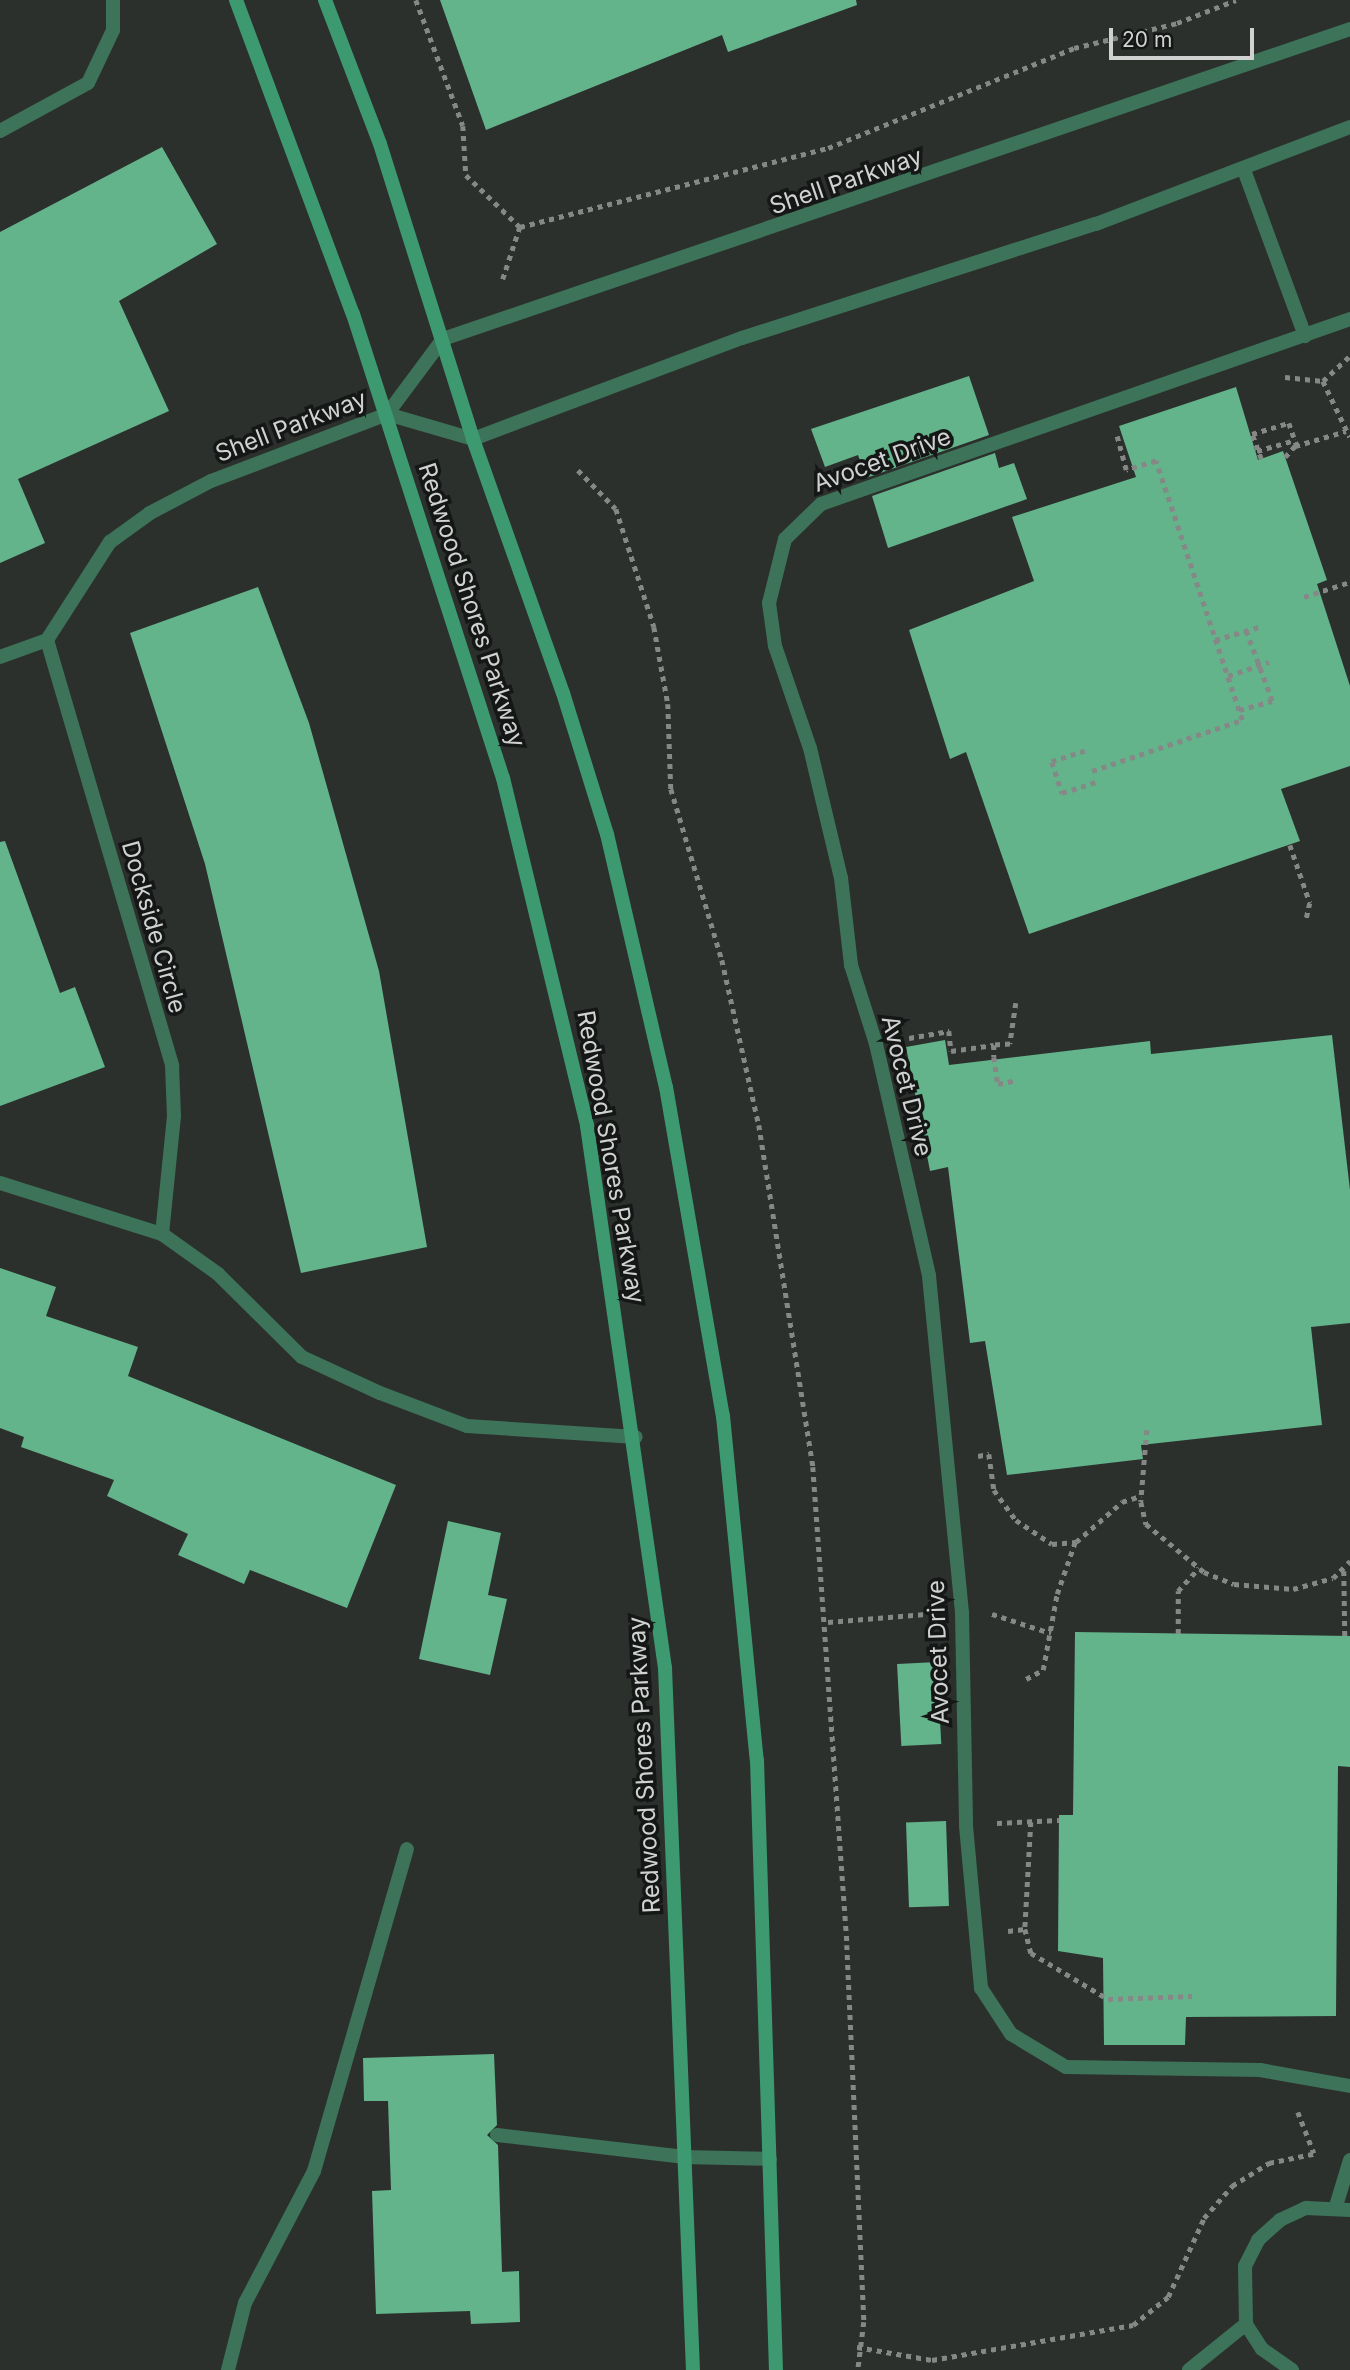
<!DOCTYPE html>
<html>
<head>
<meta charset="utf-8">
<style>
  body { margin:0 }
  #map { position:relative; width:1350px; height:2370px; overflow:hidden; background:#2c302d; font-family:Inter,sans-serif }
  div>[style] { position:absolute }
  .building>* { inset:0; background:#63b38b; transform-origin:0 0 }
  .path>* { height:4.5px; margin-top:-2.25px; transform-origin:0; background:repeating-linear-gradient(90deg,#858886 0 5px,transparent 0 10px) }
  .service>* { height:14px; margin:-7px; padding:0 7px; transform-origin:7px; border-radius:7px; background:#3d7359 }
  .minor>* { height:14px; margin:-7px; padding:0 7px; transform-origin:7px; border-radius:7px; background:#3d7359 }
  .tertiary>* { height:14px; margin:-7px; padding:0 7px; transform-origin:7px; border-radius:7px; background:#3d7359 }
  .secondary>* { height:14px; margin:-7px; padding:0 7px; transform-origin:7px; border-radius:7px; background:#3d996f }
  span { translate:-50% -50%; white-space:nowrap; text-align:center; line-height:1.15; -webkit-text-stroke:7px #151716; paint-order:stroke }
  .street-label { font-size:24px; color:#d0d2d1 }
  .scale { position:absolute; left:1109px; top:28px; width:145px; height:32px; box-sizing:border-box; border:4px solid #d0d2d1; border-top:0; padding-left:9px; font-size:21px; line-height:24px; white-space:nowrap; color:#d0d2d1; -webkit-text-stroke:5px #151716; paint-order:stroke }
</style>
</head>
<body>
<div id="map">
  <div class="building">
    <div style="clip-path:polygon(440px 0,856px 0,857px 5px,728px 52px,722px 35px,486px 130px)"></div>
    <div style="clip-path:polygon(162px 147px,217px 244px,119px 301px,169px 411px,18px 479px,45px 543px,0 563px,0 232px)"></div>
    <div style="clip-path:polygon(969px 376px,989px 435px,866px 478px,858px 455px,825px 467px,811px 429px)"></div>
    <div style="clip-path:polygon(1236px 387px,1258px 460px,1283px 451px,1327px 580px,1317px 584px,1350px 686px,1350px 766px,1281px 789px,1300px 841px,1029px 934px,966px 752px,950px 759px,909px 630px,1034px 581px,1012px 517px,1136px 477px,1119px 426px)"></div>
    <div style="clip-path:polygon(995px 453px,999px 468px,1014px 463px,1027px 499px,888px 548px,872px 496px)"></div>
    <div style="clip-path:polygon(258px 587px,309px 723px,379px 971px,427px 1247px,301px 1273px,205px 864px,130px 633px)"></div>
    <div style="clip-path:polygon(5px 841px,60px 993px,75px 987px,105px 1067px,0 1106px,0 842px)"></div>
    <div style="clip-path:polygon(1332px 1035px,1350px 1190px,1350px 1323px,1311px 1327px,1322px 1425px,1141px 1445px,1143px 1459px,1007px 1475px,985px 1341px,970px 1343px,948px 1167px,930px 1171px,906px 1047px,945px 1040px,949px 1065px,1150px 1041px,1151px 1054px)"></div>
    <div style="clip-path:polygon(0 1268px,56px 1287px,46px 1316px,138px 1347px,128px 1376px,396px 1485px,347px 1608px,250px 1570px,244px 1584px,178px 1555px,188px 1534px,107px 1496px,114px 1480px,21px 1447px,24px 1437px,0 1428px)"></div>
    <div style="clip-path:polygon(448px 1521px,501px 1533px,488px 1595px,507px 1599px,490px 1675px,419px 1659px)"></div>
    <div style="clip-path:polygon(1075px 1632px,1350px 1636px,1350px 1767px,1338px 1766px,1336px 2016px,1186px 2017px,1185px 2045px,1104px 2045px,1103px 1958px,1058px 1951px,1059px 1815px,1073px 1815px)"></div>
    <div style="left:937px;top:1662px;width:82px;height:40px;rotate:87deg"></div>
    <div style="left:946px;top:1821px;width:85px;height:40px;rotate:88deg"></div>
    <div style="clip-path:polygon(494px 2054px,497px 2125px,487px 2135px,498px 2145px,502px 2272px,519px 2271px,520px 2322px,471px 2324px,470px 2311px,376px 2314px,372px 2191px,391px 2190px,388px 2101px,364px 2101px,363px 2058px)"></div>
  </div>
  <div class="path">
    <div style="left:416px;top:0;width:134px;rotate:69.5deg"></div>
    <div style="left:463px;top:126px;width:49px;rotate:86.5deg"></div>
    <div style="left:466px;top:175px;width:75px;rotate:43.9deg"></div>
    <div style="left:520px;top:227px;width:55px;rotate:108.1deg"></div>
    <div style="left:520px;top:227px;width:318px;rotate:-14.4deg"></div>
    <div style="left:828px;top:148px;width:266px;rotate:-22.1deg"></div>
    <div style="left:1074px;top:48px;width:106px;rotate:-13.6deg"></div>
    <div style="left:1177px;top:23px;width:63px;rotate:-21.3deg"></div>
    <div style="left:1285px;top:377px;width:38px;rotate:6deg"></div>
    <div style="left:1323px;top:381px;width:37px;rotate:-43deg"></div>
    <div style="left:1323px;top:381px;width:62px;rotate:64.3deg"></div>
    <div style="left:1257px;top:451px;width:40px;rotate:-16deg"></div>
    <div style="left:1285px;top:457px;width:15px;rotate:-48deg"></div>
    <div style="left:1295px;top:446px;width:53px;rotate:-16.4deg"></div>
    <div style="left:1261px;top:459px;width:27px;rotate:-110deg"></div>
    <div style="left:1252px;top:434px;width:39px;rotate:-17deg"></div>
    <div style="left:1289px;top:423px;width:24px;rotate:71deg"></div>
    <div style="left:578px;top:470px;width:54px;rotate:45.7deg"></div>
    <div style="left:616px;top:509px;width:124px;rotate:72.1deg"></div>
    <div style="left:654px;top:627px;width:78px;rotate:79.7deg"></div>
    <div style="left:668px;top:704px;width:85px;rotate:88deg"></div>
    <div style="left:671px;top:789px;width:178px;rotate:73.4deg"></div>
    <div style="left:722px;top:960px;width:169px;rotate:77.4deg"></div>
    <div style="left:759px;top:1125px;width:346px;rotate:81deg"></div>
    <div style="left:813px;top:1467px;width:479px;rotate:85.9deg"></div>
    <div style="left:847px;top:1945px;width:377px;rotate:87.4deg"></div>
    <div style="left:864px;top:2322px;width:48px;rotate:97.1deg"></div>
    <div style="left:1304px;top:597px;width:48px;rotate:-18.1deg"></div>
    <div style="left:1215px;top:640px;width:46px;rotate:-16.5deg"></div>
    <div style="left:1228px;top:676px;width:43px;rotate:-18.9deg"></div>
    <div style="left:1239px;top:710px;width:34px;rotate:-15deg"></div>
    <div style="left:1272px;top:701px;width:75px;rotate:-110.4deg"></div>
    <div style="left:1085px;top:751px;width:35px;rotate:162deg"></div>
    <div style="left:1052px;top:762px;width:33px;rotate:72deg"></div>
    <div style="left:1062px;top:793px;width:35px;rotate:-18deg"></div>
    <div style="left:1092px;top:771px;width:158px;rotate:-18.8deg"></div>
    <div style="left:1242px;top:720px;width:273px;rotate:-108.4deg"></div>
    <div style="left:1156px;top:461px;width:31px;rotate:163deg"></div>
    <div style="left:1126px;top:470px;width:35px;rotate:-105deg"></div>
    <div style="left:1290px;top:845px;width:61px;rotate:71deg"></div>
    <div style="left:1310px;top:903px;width:18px;rotate:103deg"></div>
    <div style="left:1016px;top:1003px;width:41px;rotate:98.3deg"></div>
    <div style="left:1010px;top:1044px;width:16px;rotate:176deg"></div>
    <div style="left:994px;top:1045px;width:12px;rotate:90deg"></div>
    <div style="left:994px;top:1057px;width:27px;rotate:82deg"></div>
    <div style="left:998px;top:1084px;width:19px;rotate:-12deg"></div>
    <div style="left:909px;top:1038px;width:41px;rotate:-9.9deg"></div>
    <div style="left:949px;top:1031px;width:20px;rotate:84deg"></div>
    <div style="left:951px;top:1051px;width:43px;rotate:-7.9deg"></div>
    <div style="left:1147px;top:1430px;width:72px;rotate:94.8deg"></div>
    <div style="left:1141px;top:1502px;width:23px;rotate:77deg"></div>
    <div style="left:1146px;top:1524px;width:75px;rotate:39.6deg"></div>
    <div style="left:1204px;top:1572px;width:32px;rotate:22deg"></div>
    <div style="left:1234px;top:1584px;width:59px;rotate:4.8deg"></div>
    <div style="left:1293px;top:1589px;width:41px;rotate:-15.4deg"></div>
    <div style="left:1333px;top:1578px;width:24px;rotate:-45deg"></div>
    <div style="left:978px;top:1456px;width:11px;rotate:-10deg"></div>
    <div style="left:989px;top:1454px;width:36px;rotate:82deg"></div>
    <div style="left:994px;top:1490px;width:37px;rotate:54deg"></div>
    <div style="left:1016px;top:1520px;width:43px;rotate:33.7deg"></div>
    <div style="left:1052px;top:1544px;width:24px;rotate:-5deg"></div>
    <div style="left:1076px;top:1542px;width:61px;rotate:-41deg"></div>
    <div style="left:1122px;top:1502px;width:20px;rotate:-18deg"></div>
    <div style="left:1344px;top:1571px;width:65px;rotate:89.1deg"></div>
    <div style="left:992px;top:1614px;width:62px;rotate:17.9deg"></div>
    <div style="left:828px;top:1622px;width:98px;rotate:-4.7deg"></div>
    <div style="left:1178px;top:1634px;width:43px;rotate:-90deg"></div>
    <div style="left:1178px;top:1591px;width:31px;rotate:-48deg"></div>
    <div style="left:1026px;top:1679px;width:19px;rotate:-28deg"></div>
    <div style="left:1043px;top:1670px;width:77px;rotate:-79.6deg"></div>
    <div style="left:1057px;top:1594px;width:55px;rotate:-70.9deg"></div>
    <div style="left:1031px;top:1822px;width:107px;rotate:93.2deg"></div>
    <div style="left:1025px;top:1929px;width:25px;rotate:76deg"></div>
    <div style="left:1031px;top:1953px;width:90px;rotate:30.9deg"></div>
    <div style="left:1108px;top:1999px;width:84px;rotate:-2deg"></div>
    <div style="left:997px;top:1823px;width:62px;rotate:-2.8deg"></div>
    <div style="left:1008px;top:1931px;width:17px;rotate:-7deg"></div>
    <div style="left:1298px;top:2112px;width:44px;rotate:68.7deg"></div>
    <div style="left:857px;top:2347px;width:76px;rotate:9.8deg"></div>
    <div style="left:932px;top:2360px;width:204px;rotate:-9.9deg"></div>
    <div style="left:1133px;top:2325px;width:45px;rotate:-38.7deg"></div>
    <div style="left:1168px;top:2297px;width:87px;rotate:-65.5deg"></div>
    <div style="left:1204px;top:2218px;width:43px;rotate:-48.8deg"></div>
    <div style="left:1232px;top:2186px;width:44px;rotate:-31.9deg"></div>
    <div style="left:1269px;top:2163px;width:49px;rotate:-11.8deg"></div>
  </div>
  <div class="service">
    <div style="left:497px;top:2135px;width:187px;rotate:6.7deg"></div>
    <div style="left:683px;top:2157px;width:87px;rotate:1.3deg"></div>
    <div style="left:228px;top:2370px;width:69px;rotate:-75.8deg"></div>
    <div style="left:245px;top:2303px;width:149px;rotate:-62.4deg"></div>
    <div style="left:314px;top:2171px;width:335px;rotate:-73.9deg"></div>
  </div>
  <div class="minor">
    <div style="left:0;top:131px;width:100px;rotate:-28.6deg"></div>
    <div style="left:88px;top:83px;width:59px;rotate:-64.7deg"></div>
    <div style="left:113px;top:30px;width:30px;rotate:-90deg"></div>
    <div style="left:1244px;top:170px;width:177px;rotate:69.8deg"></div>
    <div style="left:1350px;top:319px;width:560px;rotate:160.72deg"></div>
    <div style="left:821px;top:504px;width:50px;rotate:135.8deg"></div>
    <div style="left:785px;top:539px;width:66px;rotate:104deg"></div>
    <div style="left:769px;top:603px;width:43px;rotate:82.1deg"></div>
    <div style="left:775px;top:646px;width:108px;rotate:71.1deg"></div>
    <div style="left:810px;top:748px;width:134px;rotate:76.6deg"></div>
    <div style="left:841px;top:878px;width:88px;rotate:83.4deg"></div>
    <div style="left:851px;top:965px;width:83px;rotate:72.4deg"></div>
    <div style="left:876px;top:1044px;width:238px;rotate:77.1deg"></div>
    <div style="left:929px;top:1276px;width:339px;rotate:84.4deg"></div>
    <div style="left:962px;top:1613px;width:213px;rotate:88.9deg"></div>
    <div style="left:966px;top:1826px;width:163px;rotate:84.7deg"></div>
    <div style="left:981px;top:1988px;width:55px;rotate:56.9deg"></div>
    <div style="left:1011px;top:2034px;width:64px;rotate:31deg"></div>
    <div style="left:1066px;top:2067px;width:194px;rotate:0.9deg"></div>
    <div style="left:1260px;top:2070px;width:91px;rotate:10.1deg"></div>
    <div style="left:47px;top:640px;width:444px;rotate:73.6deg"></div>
    <div style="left:172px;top:1066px;width:50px;rotate:87.7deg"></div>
    <div style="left:174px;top:1116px;width:119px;rotate:95.8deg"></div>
    <div style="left:0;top:657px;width:50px;rotate:-19.9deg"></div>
    <div style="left:47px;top:640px;width:117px;rotate:-57.3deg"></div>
    <div style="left:110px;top:542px;width:49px;rotate:-35.9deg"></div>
    <div style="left:150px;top:513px;width:69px;rotate:-27.7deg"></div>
    <div style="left:211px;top:481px;width:188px;rotate:-20.8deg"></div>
    <div style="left:0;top:1183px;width:170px;rotate:17.5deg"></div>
    <div style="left:162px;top:1234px;width:69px;rotate:35.5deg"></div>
    <div style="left:218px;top:1274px;width:118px;rotate:44.7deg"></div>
    <div style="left:302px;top:1357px;width:86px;rotate:24.8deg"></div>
    <div style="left:380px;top:1393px;width:93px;rotate:20.8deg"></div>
    <div style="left:467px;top:1426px;width:169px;rotate:3.7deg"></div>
    <div style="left:1336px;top:2206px;width:48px;rotate:-73.1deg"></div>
    <div style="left:1189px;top:2370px;width:73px;rotate:-38.9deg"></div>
    <div style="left:1292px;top:2370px;width:37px;rotate:-145deg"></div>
    <div style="left:1262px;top:2349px;width:30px;rotate:-123deg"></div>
    <div style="left:1246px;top:2324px;width:58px;rotate:-91deg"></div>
    <div style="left:1245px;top:2266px;width:29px;rotate:-63deg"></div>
    <div style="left:1258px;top:2240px;width:30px;rotate:-42deg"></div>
    <div style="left:1280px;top:2220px;width:29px;rotate:-25deg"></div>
    <div style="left:1306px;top:2208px;width:44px;rotate:2.6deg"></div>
  </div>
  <div class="tertiary">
    <div style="left:1350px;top:29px;width:959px;rotate:161.13deg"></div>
    <div style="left:443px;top:339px;width:94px;rotate:126.7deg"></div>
    <div style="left:387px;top:414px;width:90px;rotate:16.2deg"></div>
    <div style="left:473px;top:439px;width:287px;rotate:-20.6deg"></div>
    <div style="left:742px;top:338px;width:372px;rotate:-17.9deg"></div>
    <div style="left:1096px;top:224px;width:272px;rotate:-20.9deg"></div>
  </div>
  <div class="secondary">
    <div style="left:236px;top:0;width:335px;rotate:69.6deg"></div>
    <div style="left:353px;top:314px;width:488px;rotate:72.1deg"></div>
    <div style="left:503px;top:778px;width:358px;rotate:76.4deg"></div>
    <div style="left:587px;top:1126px;width:548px;rotate:81.81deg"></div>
    <div style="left:665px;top:1668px;width:703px;rotate:87.72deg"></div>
    <div style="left:325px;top:0;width:154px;rotate:69.1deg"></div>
    <div style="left:380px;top:144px;width:309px;rotate:72.5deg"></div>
    <div style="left:473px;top:439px;width:269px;rotate:70.5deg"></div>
    <div style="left:563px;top:693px;width:148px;rotate:72.7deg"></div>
    <div style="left:607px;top:834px;width:260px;rotate:76.9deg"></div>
    <div style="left:666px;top:1087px;width:334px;rotate:80.2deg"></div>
    <div style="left:723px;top:1416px;width:346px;rotate:84.4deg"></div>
    <div style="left:757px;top:1760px;width:610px;rotate:88.22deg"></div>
  </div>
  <div class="street-label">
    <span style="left:846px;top:181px;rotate:-19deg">Shell Parkway</span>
    <span style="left:291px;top:426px;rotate:-21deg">Shell Parkway</span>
    <span style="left:882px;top:460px;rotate:-20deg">Avocet Drive</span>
    <span style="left:472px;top:605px;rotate:72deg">Redwood Shores Parkway</span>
    <span style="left:154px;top:927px;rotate:74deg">Dockside Circle</span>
    <span style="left:907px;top:1086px;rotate:76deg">Avocet Drive</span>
    <span style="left:611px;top:1157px;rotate:80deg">Redwood Shores Parkway</span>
    <span style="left:938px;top:1652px;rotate:-92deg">Avocet Drive</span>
    <span style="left:644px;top:1765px;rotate:-93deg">Redwood Shores Parkway</span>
  </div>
  <div class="scale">20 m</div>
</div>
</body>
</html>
